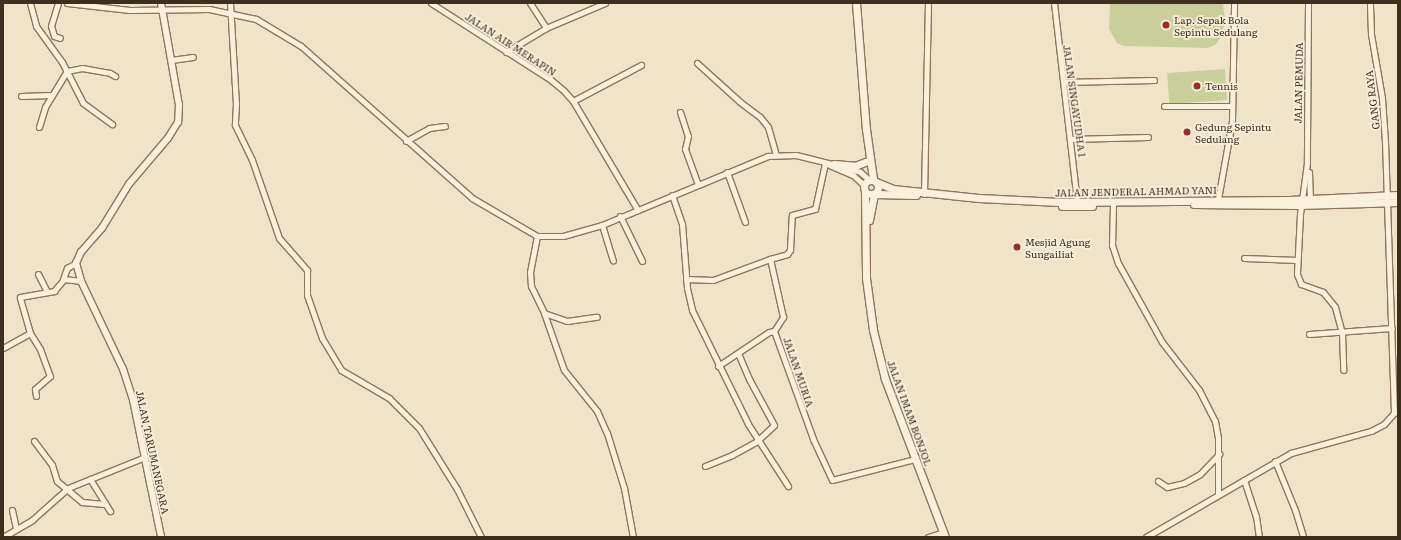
<!DOCTYPE html>
<html>
<head>
<meta charset="utf-8">
<style>
  body { margin:0 }
  #map { position:relative; width:1401px; height:540px; overflow:hidden; background:#f0e4c8; font-family:Literata,serif }
  div>[style] { position:absolute }
  .green>* { inset:0; background:#c9cf9b; transform-origin:0 0 }
  .roads { filter:drop-shadow(1px 0 #8d765c) drop-shadow(-1px 0 #8d765c) drop-shadow(0 1px #8d765c) drop-shadow(0 -1px #8d765c) }
  .minor>* { height:5px; margin:-2.5px; padding:0 2.5px; transform-origin:2.5px; border-radius:2.5px; background:#faf1dc }
  .tertiary>* { height:6px; margin:-3px; padding:0 3px; transform-origin:3px; border-radius:3px; background:#faf1dc }
  .secondary>* { height:7px; margin:-3.5px; padding:0 3.5px; transform-origin:3.5px; border-radius:3.5px; background:#faf1dc }
  .secondary>.ring { margin:-3.5px; padding:0; box-sizing:content-box; background:none; border:7px solid #faf1dc; border-radius:50% }
  .dots>* { width:11px; height:11px; translate:-50% -50%; box-sizing:border-box; border:2px solid #f7eed8; border-radius:50% }
  span { translate:-50% -50%; white-space:nowrap; text-align:center; line-height:1.15; -webkit-text-stroke:3.5px #f7eed8; paint-order:stroke }
  .poi-label { font-size:10px; color:#3d2e20 }
  .left { translate:0 -50%; text-align:left }
  .street-label { font-size:10px; color:#3d2e20 }
  .frame { position:absolute; inset:0; border:4px solid #3d2e20; pointer-events:none }
</style>
</head>
<body>
<div id="map">
  <div class="green">
    <div style="clip-path:polygon(1110px 3px,1223px 3px,1225px 21px,1221px 37px,1215px 45px,1207px 48px,1124px 46px,1117px 43px,1109px 29px)"></div>
    <div style="left:1225px;top:69px;width:31px;height:58px;rotate:86deg"></div>
  </div>
  <div class="roads">
    <div class="minor">
      <div style="left:30px;top:3px;width:24px;rotate:75deg"></div>
      <div style="left:36px;top:26px;width:44px;rotate:54.2deg"></div>
      <div style="left:62px;top:62px;width:46px;rotate:62.9deg"></div>
      <div style="left:83px;top:103px;width:36px;rotate:36deg"></div>
      <div style="left:58px;top:3px;width:24px;rotate:107deg"></div>
      <div style="left:51px;top:26px;width:10px;rotate:73deg"></div>
      <div style="left:54px;top:36px;width:6px;rotate:18deg"></div>
      <div style="left:67px;top:3px;width:63px;rotate:6.3deg"></div>
      <div style="left:130px;top:10px;width:79px;rotate:-0.7deg"></div>
      <div style="left:209px;top:9px;width:48px;rotate:12deg"></div>
      <div style="left:256px;top:19px;width:52px;rotate:31deg"></div>
      <div style="left:301px;top:46px;width:229px;rotate:41.6deg"></div>
      <div style="left:472px;top:198px;width:75px;rotate:30.3deg"></div>
      <div style="left:537px;top:236px;width:26px"></div>
      <div style="left:563px;top:236px;width:41px;rotate:-15.8deg"></div>
      <div style="left:602px;top:225px;width:180px;rotate:-22.6deg"></div>
      <div style="left:768px;top:156px;width:28px;rotate:-2deg"></div>
      <div style="left:796px;top:155px;width:41px;rotate:14deg"></div>
      <div style="left:230px;top:3px;width:100px;rotate:86.6deg"></div>
      <div style="left:236px;top:103px;width:22px;rotate:93deg"></div>
      <div style="left:235px;top:125px;width:39px;rotate:64deg"></div>
      <div style="left:252px;top:160px;width:83px;rotate:70.9deg"></div>
      <div style="left:279px;top:238px;width:43px;rotate:48.8deg"></div>
      <div style="left:307px;top:270px;width:25px;rotate:90deg"></div>
      <div style="left:307px;top:295px;width:46px;rotate:70.8deg"></div>
      <div style="left:322px;top:338px;width:37px;rotate:59deg"></div>
      <div style="left:341px;top:370px;width:56px;rotate:30.3deg"></div>
      <div style="left:389px;top:398px;width:42px;rotate:45deg"></div>
      <div style="left:419px;top:428px;width:72px;rotate:58.1deg"></div>
      <div style="left:457px;top:489px;width:54px;rotate:63.4deg"></div>
      <div style="left:431px;top:3px;width:143px;rotate:32.7deg"></div>
      <div style="left:551px;top:80px;width:17px;rotate:40deg"></div>
      <div style="left:564px;top:91px;width:13px;rotate:48deg"></div>
      <div style="left:573px;top:101px;width:126px;rotate:59.3deg"></div>
      <div style="left:530px;top:3px;width:30px;rotate:57deg"></div>
      <div style="left:1054px;top:3px;width:199px;rotate:83.4deg"></div>
      <div style="left:1308px;top:3px;width:160px;rotate:90.4deg"></div>
      <div style="left:1307px;top:163px;width:51px;rotate:97.8deg"></div>
      <div style="left:1300px;top:214px;width:60px;rotate:92.9deg"></div>
      <div style="left:1297px;top:274px;width:11px;rotate:68deg"></div>
      <div style="left:1301px;top:284px;width:23px;rotate:20deg"></div>
      <div style="left:1323px;top:292px;width:19px;rotate:51deg"></div>
      <div style="left:1335px;top:307px;width:27px;rotate:75deg"></div>
      <div style="left:1342px;top:333px;width:37px;rotate:88deg"></div>
      <div style="left:506px;top:52px;width:47px;rotate:-31deg"></div>
      <div style="left:546px;top:28px;width:64px;rotate:-23deg"></div>
      <div style="left:171px;top:60px;width:22px;rotate:-8deg"></div>
      <div style="left:697px;top:63px;width:58px;rotate:42.2deg"></div>
      <div style="left:740px;top:102px;width:25px;rotate:37deg"></div>
      <div style="left:760px;top:117px;width:13px;rotate:51deg"></div>
      <div style="left:768px;top:127px;width:29px;rotate:74deg"></div>
      <div style="left:1064px;top:82px;width:90px;rotate:-1.3deg"></div>
      <div style="left:21px;top:96px;width:31px;rotate:-2deg"></div>
      <div style="left:573px;top:101px;width:77px;rotate:-27.9deg"></div>
      <div style="left:1164px;top:106px;width:68px"></div>
      <div style="left:680px;top:112px;width:25px;rotate:72deg"></div>
      <div style="left:688px;top:136px;width:13px;rotate:103deg"></div>
      <div style="left:685px;top:149px;width:37px;rotate:70deg"></div>
      <div style="left:39px;top:127px;width:21px;rotate:-73deg"></div>
      <div style="left:45px;top:107px;width:42px;rotate:-58.6deg"></div>
      <div style="left:67px;top:71px;width:15px;rotate:-11deg"></div>
      <div style="left:82px;top:68px;width:28px;rotate:10deg"></div>
      <div style="left:110px;top:73px;width:6px;rotate:31deg"></div>
      <div style="left:1071px;top:139px;width:77px;rotate:-1.5deg"></div>
      <div style="left:406px;top:141px;width:26px;rotate:-29deg"></div>
      <div style="left:429px;top:128px;width:16px;rotate:-7deg"></div>
      <div style="left:829px;top:165px;width:26px;rotate:23deg"></div>
      <div style="left:853px;top:175px;width:16px;rotate:43deg"></div>
      <div style="left:843px;top:167px;width:18px;rotate:16deg"></div>
      <div style="left:860px;top:172px;width:11px;rotate:41deg"></div>
      <div style="left:727px;top:172px;width:53px;rotate:70.2deg"></div>
      <div style="left:1309px;top:172px;width:30px;rotate:88deg"></div>
      <div style="left:924px;top:194px;width:191px;rotate:-88.8deg"></div>
      <div style="left:672px;top:195px;width:31px;rotate:71deg"></div>
      <div style="left:682px;top:224px;width:64px;rotate:85.5deg"></div>
      <div style="left:687px;top:288px;width:23px;rotate:77deg"></div>
      <div style="left:692px;top:310px;width:127px;rotate:63.8deg"></div>
      <div style="left:748px;top:424px;width:74px;rotate:57.2deg"></div>
      <div style="left:1218px;top:199px;width:79px;rotate:-79.8deg"></div>
      <div style="left:1232px;top:121px;width:118px;rotate:-89deg"></div>
      <div style="left:1113px;top:205px;width:40px;rotate:91.4deg"></div>
      <div style="left:1112px;top:245px;width:19px;rotate:72deg"></div>
      <div style="left:1118px;top:263px;width:90px;rotate:60.9deg"></div>
      <div style="left:1162px;top:342px;width:61px;rotate:52.4deg"></div>
      <div style="left:1199px;top:390px;width:35px;rotate:63deg"></div>
      <div style="left:1215px;top:421px;width:17px;rotate:80deg"></div>
      <div style="left:1218px;top:438px;width:56px;rotate:90deg"></div>
      <div style="left:620px;top:216px;width:50px;rotate:63.9deg"></div>
      <div style="left:602px;top:225px;width:37px;rotate:73deg"></div>
      <div style="left:537px;top:236px;width:37px;rotate:101deg"></div>
      <div style="left:530px;top:272px;width:14px;rotate:86deg"></div>
      <div style="left:531px;top:286px;width:30px;rotate:64deg"></div>
      <div style="left:544px;top:313px;width:60px;rotate:70.7deg"></div>
      <div style="left:564px;top:370px;width:53px;rotate:51.2deg"></div>
      <div style="left:597px;top:411px;width:24px;rotate:66deg"></div>
      <div style="left:607px;top:433px;width:58px;rotate:72.8deg"></div>
      <div style="left:624px;top:488px;width:50px;rotate:79.6deg"></div>
      <div style="left:1244px;top:258px;width:53px;rotate:2.2deg"></div>
      <div style="left:38px;top:274px;width:20px;rotate:63deg"></div>
      <div style="left:63px;top:279px;width:12px;rotate:-70deg"></div>
      <div style="left:67px;top:268px;width:10px;rotate:-29deg"></div>
      <div style="left:686px;top:279px;width:27px;rotate:2deg"></div>
      <div style="left:713px;top:280px;width:61px;rotate:-20.2deg"></div>
      <div style="left:544px;top:313px;width:24px;rotate:19deg"></div>
      <div style="left:567px;top:321px;width:30px;rotate:-8deg"></div>
      <div style="left:774px;top:331px;width:17px;rotate:-57deg"></div>
      <div style="left:783px;top:317px;width:59px;rotate:-102.6deg"></div>
      <div style="left:770px;top:259px;width:18px;rotate:-16deg"></div>
      <div style="left:787px;top:254px;width:5px;rotate:-53deg"></div>
      <div style="left:790px;top:250px;width:35px;rotate:-87deg"></div>
      <div style="left:792px;top:215px;width:24px;rotate:-15deg"></div>
      <div style="left:815px;top:209px;width:47px;rotate:-77.7deg"></div>
      <div style="left:30px;top:333px;width:19px;rotate:58deg"></div>
      <div style="left:40px;top:349px;width:29px;rotate:70deg"></div>
      <div style="left:50px;top:376px;width:20px;rotate:139deg"></div>
      <div style="left:35px;top:389px;width:7px;rotate:82deg"></div>
      <div style="left:1309px;top:334px;width:83px;rotate:-4.1deg"></div>
      <div style="left:3px;top:348px;width:31px;rotate:-29deg"></div>
      <div style="left:30px;top:333px;width:37px;rotate:-106deg"></div>
      <div style="left:20px;top:297px;width:35px;rotate:-10deg"></div>
      <div style="left:54px;top:291px;width:16px;rotate:-50deg"></div>
      <div style="left:64px;top:279px;width:17px;rotate:7deg"></div>
      <div style="left:718px;top:366px;width:61px;rotate:-33.7deg"></div>
      <div style="left:769px;top:332px;width:5px;rotate:-11deg"></div>
      <div style="left:774px;top:331px;width:115px;rotate:70.1deg"></div>
      <div style="left:813px;top:439px;width:45px;rotate:65.1deg"></div>
      <div style="left:832px;top:480px;width:86px;rotate:-14.2deg"></div>
      <div style="left:34px;top:441px;width:30px;rotate:53deg"></div>
      <div style="left:52px;top:465px;width:17px;rotate:73deg"></div>
      <div style="left:57px;top:481px;width:33px;rotate:40deg"></div>
      <div style="left:82px;top:502px;width:22px;rotate:5deg"></div>
      <div style="left:1275px;top:461px;width:53px;rotate:67.8deg"></div>
      <div style="left:1295px;top:510px;width:28px;rotate:73deg"></div>
      <div style="left:705px;top:466px;width:29px;rotate:-22deg"></div>
      <div style="left:732px;top:455px;width:29px;rotate:-29deg"></div>
      <div style="left:757px;top:441px;width:23px;rotate:-43deg"></div>
      <div style="left:774px;top:425px;width:52px;rotate:-118.5deg"></div>
      <div style="left:749px;top:379px;width:28px;rotate:-113deg"></div>
      <div style="left:90px;top:479px;width:38px;rotate:58deg"></div>
      <div style="left:1244px;top:480px;width:38px;rotate:72deg"></div>
      <div style="left:1256px;top:516px;width:21px;rotate:82deg"></div>
      <div style="left:1158px;top:481px;width:11px;rotate:34deg"></div>
      <div style="left:1167px;top:487px;width:17px;rotate:-13deg"></div>
      <div style="left:1184px;top:483px;width:18px;rotate:-29deg"></div>
      <div style="left:1200px;top:474px;width:28px;rotate:-46deg"></div>
      <div style="left:12px;top:510px;width:19px;rotate:78deg"></div>
      <div style="left:3px;top:537px;width:34px;rotate:-30deg"></div>
      <div style="left:32px;top:520px;width:48px;rotate:-41.6deg"></div>
      <div style="left:68px;top:488px;width:83px;rotate:-21.9deg"></div>
      <div style="left:928px;top:537px;width:16px;rotate:-18deg"></div>
      <div style="left:1146px;top:537px;width:168px;rotate:-30.1deg"></div>
      <div style="left:1291px;top:453px;width:83px;rotate:-15.4deg"></div>
      <div style="left:1371px;top:431px;width:15px;rotate:-28deg"></div>
      <div style="left:1384px;top:424px;width:15px;rotate:-48deg"></div>
      <div style="left:1394px;top:413px;width:271px;rotate:-91.9deg"></div>
      <div style="left:1385px;top:142px;width:44px;rotate:-93.9deg"></div>
      <div style="left:1382px;top:98px;width:65px;rotate:-99.8deg"></div>
      <div style="left:1371px;top:34px;width:31px;rotate:-92deg"></div>
    </div>
    <div class="tertiary">
      <div style="left:161px;top:3px;width:104px;rotate:80deg"></div>
      <div style="left:179px;top:105px;width:17px;rotate:93deg"></div>
      <div style="left:178px;top:122px;width:19px;rotate:122deg"></div>
      <div style="left:168px;top:138px;width:60px;rotate:130.3deg"></div>
      <div style="left:129px;top:184px;width:52px;rotate:121.5deg"></div>
      <div style="left:102px;top:228px;width:32px;rotate:131deg"></div>
      <div style="left:81px;top:252px;width:12px;rotate:114deg"></div>
      <div style="left:76px;top:263px;width:19px;rotate:74deg"></div>
      <div style="left:81px;top:281px;width:98px;rotate:64.5deg"></div>
      <div style="left:123px;top:369px;width:33px;rotate:72deg"></div>
      <div style="left:133px;top:400px;width:140px;rotate:78.4deg"></div>
    </div>
    <div class="secondary">
      <div style="left:856px;top:3px;width:126px;rotate:85.5deg"></div>
      <div style="left:866px;top:129px;width:50px;rotate:82deg"></div>
      <div style="left:834px;top:164px;width:21px;rotate:5deg"></div>
      <div style="left:855px;top:166px;width:11px;rotate:-22deg"></div>
      <div class="ring" style="left:864px;top:180px;width:7px;height:7px"></div>
      <div style="left:876px;top:182px;width:18px;rotate:22deg"></div>
      <div style="left:893px;top:189px;width:86px;rotate:6deg"></div>
      <div style="left:979px;top:198px;width:80px;rotate:2.9deg"></div>
      <div style="left:1059px;top:202px;width:230px;rotate:-0.5deg"></div>
      <div style="left:1289px;top:200px;width:109px;rotate:-2.6deg"></div>
      <div style="left:865px;top:193px;width:85px;rotate:89.3deg"></div>
      <div style="left:866px;top:278px;width:52px;rotate:82.3deg"></div>
      <div style="left:873px;top:330px;width:50px;rotate:76.2deg"></div>
      <div style="left:885px;top:379px;width:169px;rotate:69.2deg"></div>
      <div style="left:875px;top:194px;width:41px;rotate:1.4deg"></div>
      <div style="left:1194px;top:204px;width:104px;rotate:0.6deg"></div>
      <div style="left:1298px;top:205px;width:100px;rotate:-1.7deg"></div>
      <div style="left:1062px;top:206px;width:30px"></div>
      <div style="left:869px;top:220px;width:25px;rotate:-79deg"></div>
    </div>
  </div>
  <div class="dots">
    <div style="left:1166px;top:25px;background:#9e2a2b"></div>
    <div style="left:1197px;top:86px;background:#9e2a2b"></div>
    <div style="left:1187px;top:132px;background:#9e2a2b"></div>
    <div style="left:1017px;top:247px;background:#9e2a2b"></div>
  </div>
  <div class="poi-label">
    <span class="left" style="left:1174px;top:25px">Lap. Sepak Bola<br>Sepintu Sedulang</span>
    <span class="left" style="left:1205px;top:86px">Tennis</span>
    <span class="left" style="left:1195px;top:132px">Gedung Sepintu<br>Sedulang</span>
    <span class="left" style="left:1025px;top:247px">Mesjid Agung<br>Sungailiat</span>
  </div>
  <div class="street-label">
    <span style="left:511px;top:44px;rotate:33deg">JALAN AIR MERAPIN</span>
    <span style="left:1298px;top:83px;rotate:-89deg">JALAN PEMUDA</span>
    <span style="left:1372px;top:100px;rotate:-97deg">GANG RAYA</span>
    <span style="left:1075px;top:101px;rotate:82deg">JALAN SINGAYUDHA I</span>
    <span style="left:1136px;top:191px;rotate:-1deg">JALAN JENDERAL AHMAD YANI</span>
    <span style="left:799px;top:372px;rotate:71deg">JALAN MURIA</span>
    <span style="left:910px;top:413px;rotate:70deg">JALAN IMAM BONJOL</span>
    <span style="left:153px;top:452px;rotate:78deg">JALAN TARUMANEGARA</span>
  </div>
  <div class="frame"></div>
</div>
</body>
</html>
